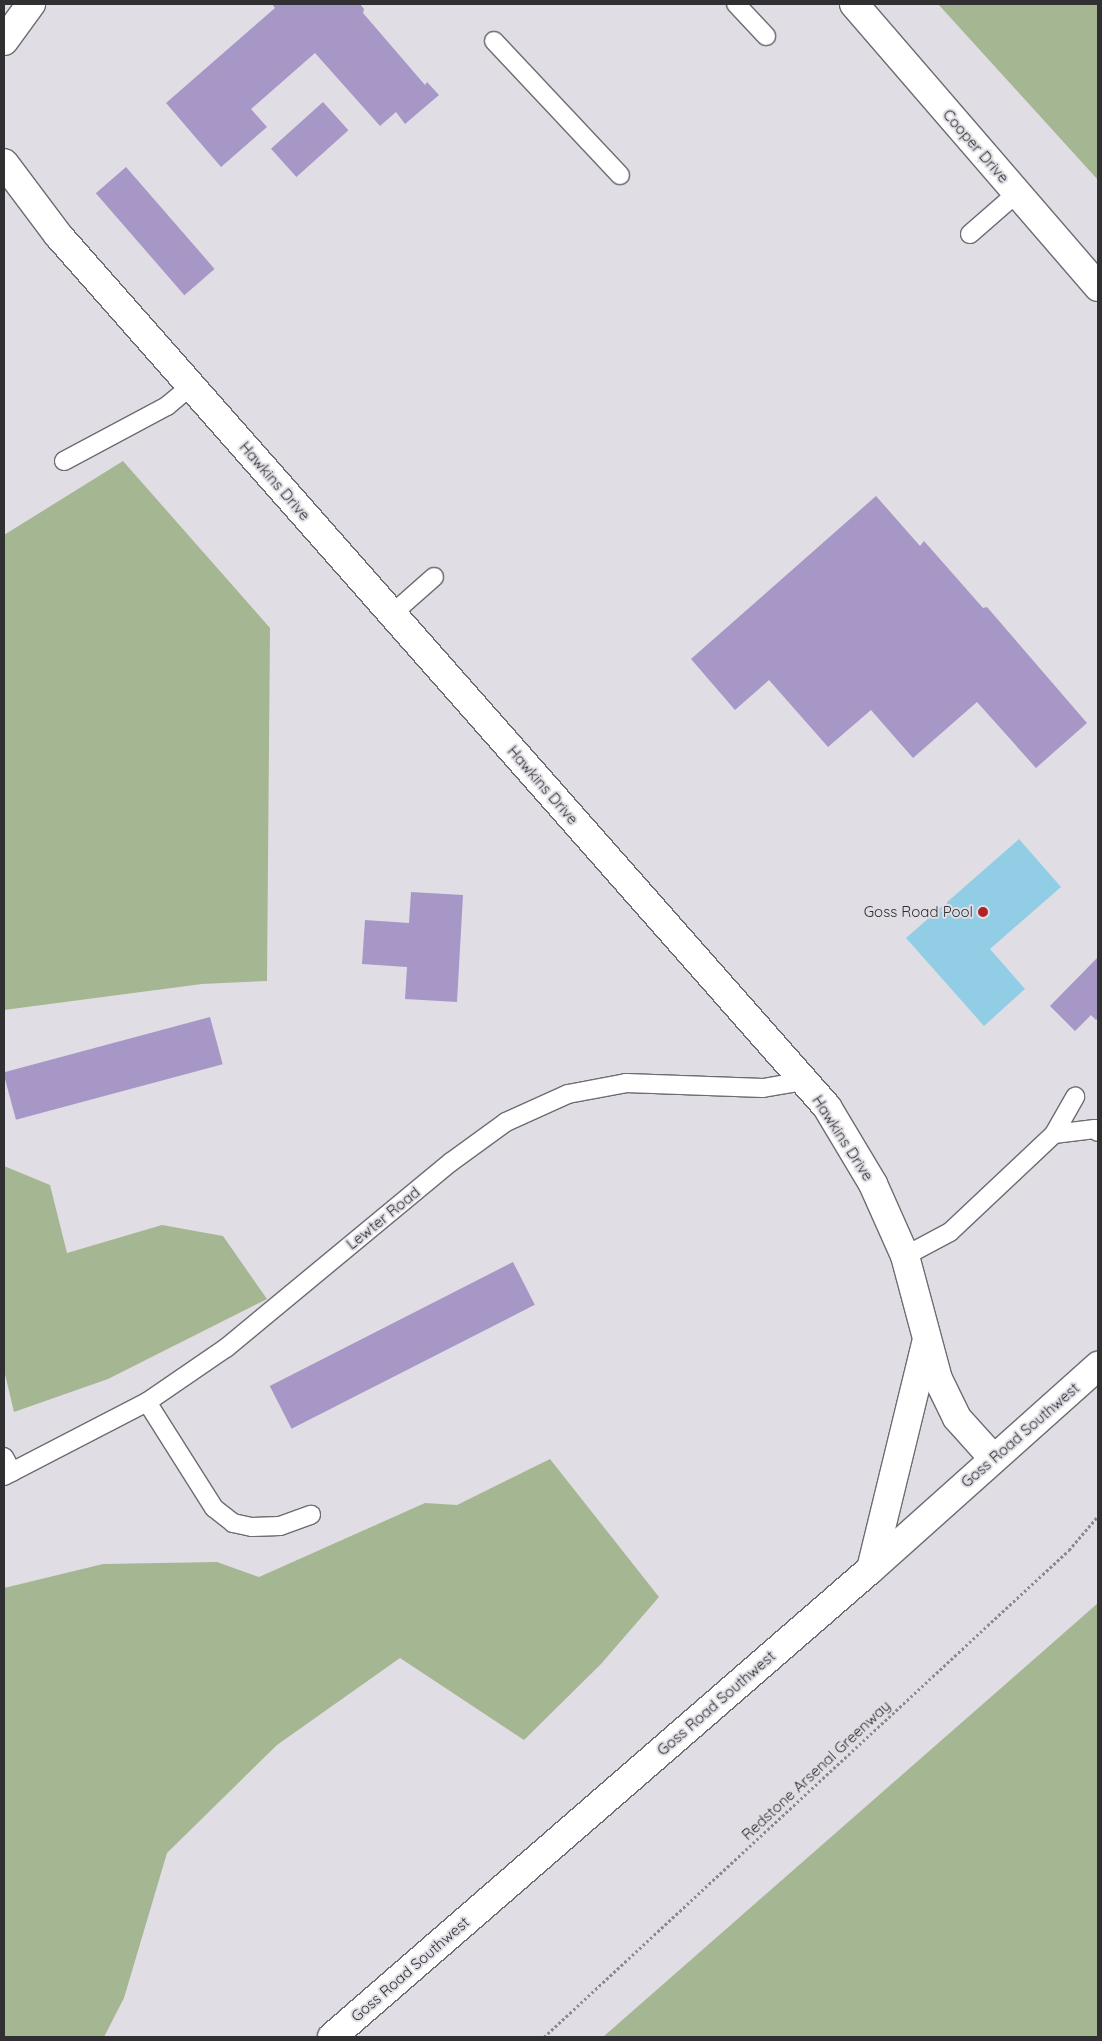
<!DOCTYPE html>
<html>
<head>
<meta charset="utf-8">
<style>
  body { margin:0 }
  #map { position:relative; width:1102px; height:2041px; overflow:hidden; background:#e0dee4; font-family:Quicksand,sans-serif }
  div>[style] { position:absolute }
  .green>* { inset:0; background:#a5b792 }
  .water>* { inset:0; background:#92cde6 }
  .building>* { inset:0; background:#a797c7; transform-origin:0 0 }
  .path>* { height:3px; margin-top:-1.5px; transform-origin:0; background:repeating-linear-gradient(90deg,#8c8b8f 0 2.5px,transparent 0 5px) }
  .roads { filter:drop-shadow(1px 0 #6d6c72) drop-shadow(-1px 0 #6d6c72) drop-shadow(0 1px #6d6c72) drop-shadow(0 -1px #6d6c72) }
  .lane>* { height:18px; margin:-9px; padding:0 9px; transform-origin:9px; border-radius:9px; background:#fff }
  .street>* { height:28px; margin:-14px; padding:0 14px; transform-origin:14px; border-radius:14px; background:#fff }
  .secondary>* { height:28px; margin:-14px; padding:0 14px; transform-origin:14px; border-radius:14px; background:#fff }
  .dots>* { width:14px; height:14px; translate:-50% -50%; box-sizing:border-box; border:2px solid #e0dee4; border-radius:50% }
  span { translate:-50% -50%; white-space:nowrap; text-align:center; line-height:1.15; -webkit-text-stroke:4px #e0dee4; paint-order:stroke }
  .street-label { font-size:15px; color:#302f32 }
  .poi-label { font-size:15px; color:#302f32 }
  .right { translate:-100% -50%; text-align:right }
  .frame { position:absolute; inset:0; border:5px solid #302f32; pointer-events:none }
</style>
</head>
<body>
<div id="map">
  <div class="green">
    <div style="clip-path:polygon(938px 4px,1098px 4px,1098px 180px)"></div>
    <div style="clip-path:polygon(123px 461px,270px 628px,267px 981px,202px 984px,4px 1010px,4px 535px)"></div>
    <div style="clip-path:polygon(4px 1166px,50px 1185px,67px 1253px,162px 1225px,223px 1236px,267px 1299px,108px 1379px,14px 1412px,4px 1370px)"></div>
    <div style="clip-path:polygon(550px 1459px,659px 1597px,601px 1664px,524px 1740px,400px 1658px,277px 1745px,167px 1853px,124px 1998px,104px 2037px,4px 2037px,4px 1588px,103px 1564px,217px 1562px,259px 1577px,425px 1503px,457px 1505px)"></div>
    <div style="clip-path:polygon(1098px 1603px,1098px 2037px,603px 2037px)"></div>
  </div>
  <div class="water">
    <div style="clip-path:polygon(1019px 839px,1061px 887px,990px 949px,1025px 989px,984px 1026px,906px 938px)"></div>
  </div>
  <div class="building">
    <div style="clip-path:polygon(272px 4px,360px 4px,364px 9px,363px 13px,425px 85px,427px 82px,439px 95px,405px 124px,396px 112px,380px 126px,315px 53px,251px 109px,267px 127px,221px 167px,166px 103px,275px 8px)"></div>
    <div style="left:323px;top:102px;width:38px;height:70px;rotate:48deg"></div>
    <div style="left:126px;top:167px;width:135px;height:40px;rotate:49deg"></div>
    <div style="clip-path:polygon(876px 496px,920px 546px,924px 541px,983px 608px,987px 607px,1087px 723px,1036px 768px,977px 702px,913px 758px,871px 710px,828px 747px,769px 680px,735px 710px,691px 659px)"></div>
    <div style="clip-path:polygon(411px 892px,463px 895px,457px 1002px,405px 999px,407px 967px,362px 964px,365px 920px,409px 923px)"></div>
    <div style="clip-path:polygon(1098px 957px,1098px 1018px,1096px 1020px,1091px 1015px,1075px 1031px,1050px 1006px)"></div>
    <div style="left:210px;top:1017px;width:49px;height:214px;rotate:75deg"></div>
    <div style="left:513px;top:1262px;width:48px;height:273px;rotate:63deg"></div>
  </div>
  <div class="path">
    <div style="left:544px;top:2037px;width:716px;rotate:-42.85deg"></div>
    <div style="left:1069px;top:1550px;width:45px;rotate:-49.5deg"></div>
  </div>
  <div class="roads">
    <div class="lane">
      <div style="left:736px;top:4px;width:44px;rotate:46.8deg"></div>
      <div style="left:494px;top:41px;width:184px;rotate:46.8deg"></div>
      <div style="left:970px;top:234px;width:62px;rotate:-41.1deg"></div>
      <div style="left:64px;top:461px;width:117px;rotate:-28.1deg"></div>
      <div style="left:167px;top:406px;width:31px;rotate:-40deg"></div>
      <div style="left:392px;top:614px;width:56px;rotate:-41.4deg"></div>
      <div style="left:1054px;top:1134px;width:41px;rotate:-7deg"></div>
      <div style="left:1095px;top:1129px;width:4px;rotate:45deg"></div>
      <div style="left:905px;top:1256px;width:51px;rotate:-28.1deg"></div>
      <div style="left:950px;top:1232px;width:143px;rotate:-43.3deg"></div>
      <div style="left:1054px;top:1134px;width:43px;rotate:-60.4deg"></div>
      <div style="left:147px;top:1402px;width:125px;rotate:57.7deg"></div>
      <div style="left:214px;top:1508px;width:24px;rotate:38deg"></div>
      <div style="left:233px;top:1523px;width:19px;rotate:12deg"></div>
      <div style="left:252px;top:1527px;width:28px;rotate:-2deg"></div>
      <div style="left:280px;top:1526px;width:33px;rotate:-20deg"></div>
      <div style="left:4px;top:1457px;width:17px;rotate:62deg"></div>
      <div style="left:4px;top:1476px;width:161px;rotate:-27.4deg"></div>
      <div style="left:147px;top:1402px;width:96px;rotate:-34.4deg"></div>
      <div style="left:226px;top:1348px;width:292px;rotate:-39.6deg"></div>
      <div style="left:451px;top:1162px;width:68px;rotate:-36deg"></div>
      <div style="left:506px;top:1122px;width:68px;rotate:-24.3deg"></div>
      <div style="left:568px;top:1094px;width:59px;rotate:-10.7deg"></div>
      <div style="left:626px;top:1083px;width:137px;rotate:2.1deg"></div>
      <div style="left:763px;top:1088px;width:42px;rotate:-9.7deg"></div>
    </div>
    <div class="street">
      <div style="left:854px;top:4px;width:374px;rotate:49.2deg"></div>
      <div style="left:4px;top:41px;width:46px;rotate:-53.9deg"></div>
      <div style="left:4px;top:163px;width:90px;rotate:53.1deg"></div>
      <div style="left:58px;top:235px;width:1163px;rotate:48.59deg"></div>
      <div style="left:827px;top:1107px;width:90px;rotate:59.1deg"></div>
      <div style="left:873px;top:1184px;width:79px;rotate:66deg"></div>
      <div style="left:905px;top:1256px;width:127px;rotate:75deg"></div>
      <div style="left:938px;top:1379px;width:43px;rotate:64deg"></div>
      <div style="left:957px;top:1418px;width:54px;rotate:48deg"></div>
      <div style="left:871px;top:1569px;width:232px;rotate:-76.3deg"></div>
    </div>
    <div class="secondary">
      <div style="left:332px;top:2037px;width:714px;rotate:-40.97deg"></div>
      <div style="left:871px;top:1569px;width:305px;rotate:-41.8deg"></div>
    </div>
  </div>
  <div class="dots">
    <div style="left:983px;top:912px;background:#b22126"></div>
  </div>
  <div class="street-label">
    <span style="left:976px;top:146px;rotate:49deg">Cooper Drive</span>
    <span style="left:275px;top:481px;rotate:49deg">Hawkins Drive</span>
    <span style="left:543px;top:785px;rotate:49deg">Hawkins Drive</span>
    <span style="left:843px;top:1138px;rotate:57deg">Hawkins Drive</span>
    <span style="left:383px;top:1218px;rotate:-39deg">Lewter Road</span>
    <span style="left:1020px;top:1435px;rotate:-41deg">Goss Road Southwest</span>
    <span style="left:716px;top:1703px;rotate:-41deg">Goss Road Southwest</span>
    <span style="left:816px;top:1770px;rotate:-43deg">Redstone Arsenal Greenway</span>
    <span style="left:410px;top:1969px;rotate:-41deg">Goss Road Southwest</span>
  </div>
  <div class="poi-label">
    <span class="right" style="left:973px;top:912px">Goss Road Pool</span>
  </div>
  <div class="frame"></div>
</div>
</body>
</html>
